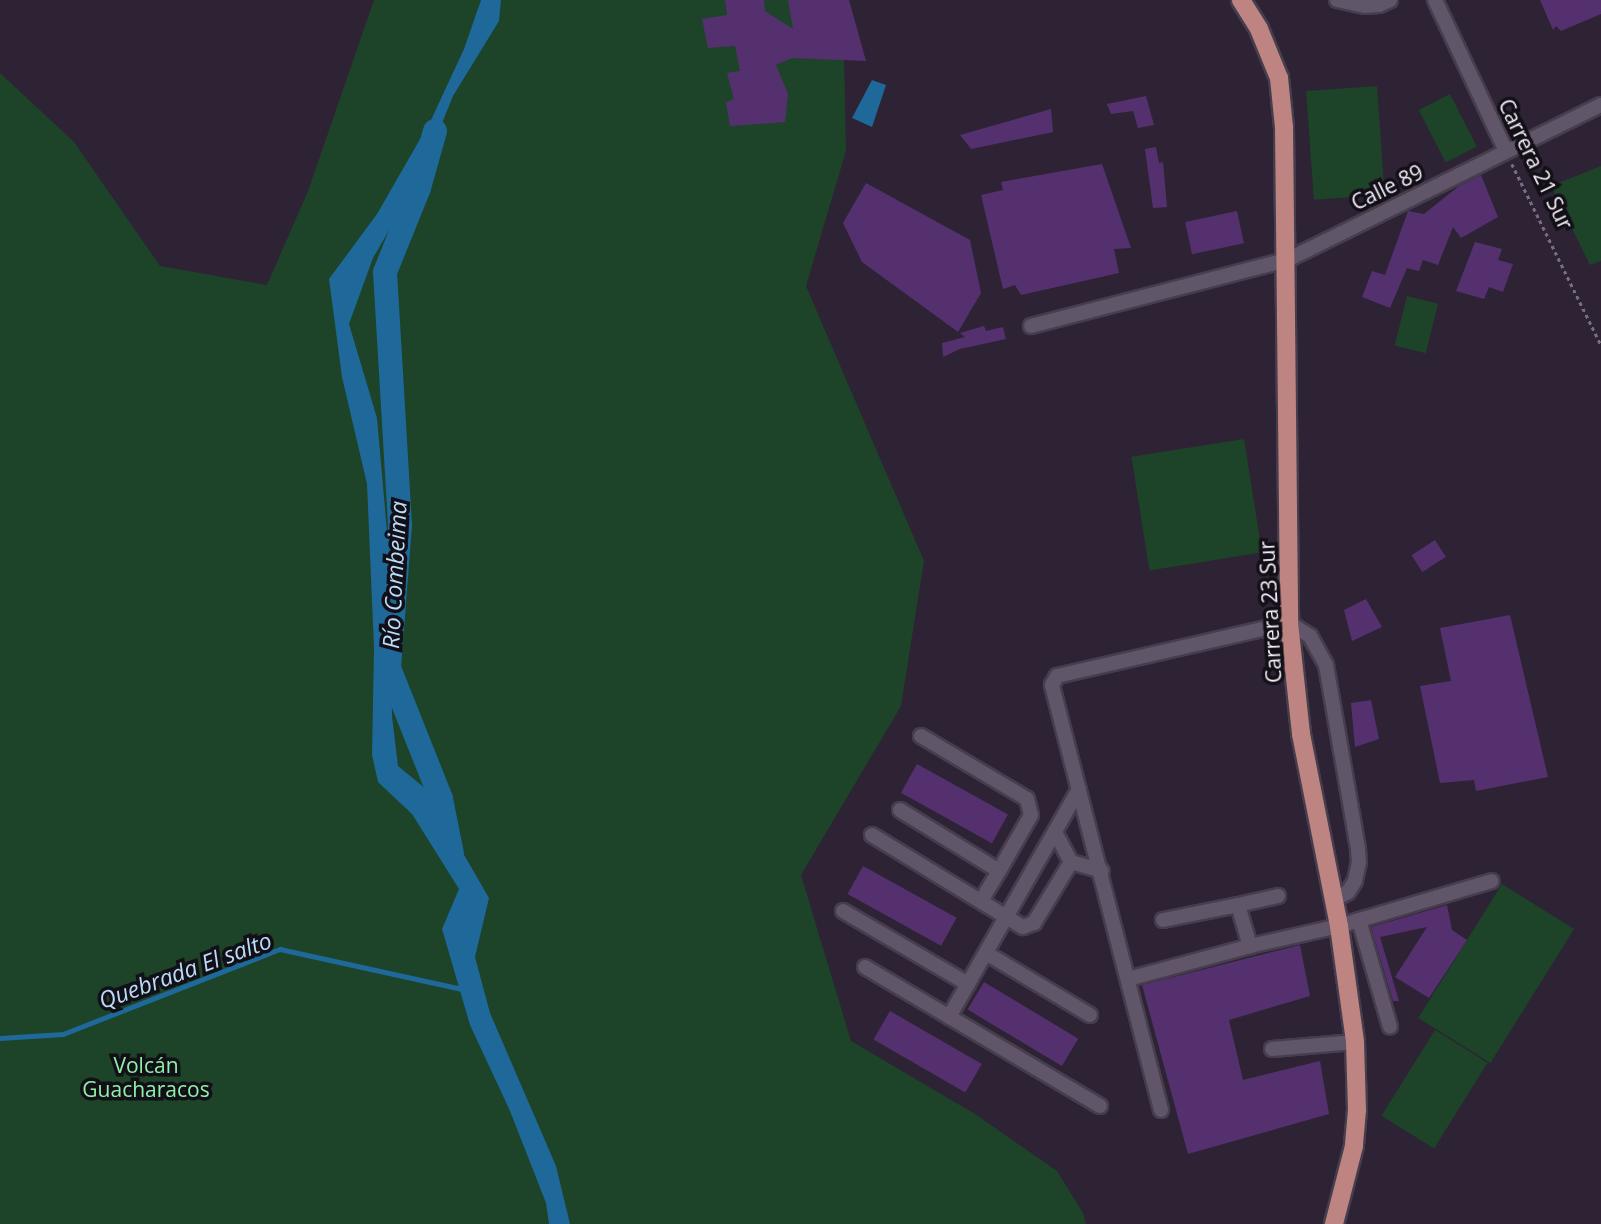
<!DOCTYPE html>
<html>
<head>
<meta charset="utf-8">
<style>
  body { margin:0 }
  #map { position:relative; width:1601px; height:1224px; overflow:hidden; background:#2d2335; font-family:"Open Sans",sans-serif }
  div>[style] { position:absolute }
  .green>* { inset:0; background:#1d4328; transform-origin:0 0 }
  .water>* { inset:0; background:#1e689a }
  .stream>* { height:4.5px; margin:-2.25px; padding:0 2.25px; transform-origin:2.25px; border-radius:2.25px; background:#1e689a }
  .river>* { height:24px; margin:-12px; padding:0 12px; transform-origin:12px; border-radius:12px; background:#1e689a }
  .building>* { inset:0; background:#54316e; transform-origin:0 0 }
  .path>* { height:2.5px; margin-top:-1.25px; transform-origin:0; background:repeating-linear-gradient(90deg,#78707f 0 3.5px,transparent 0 7px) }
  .roads { filter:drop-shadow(2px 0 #463e4d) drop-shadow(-2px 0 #463e4d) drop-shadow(0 2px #463e4d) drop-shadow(0 -2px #463e4d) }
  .minor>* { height:14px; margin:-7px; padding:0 7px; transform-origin:7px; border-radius:7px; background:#605569 }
  .major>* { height:18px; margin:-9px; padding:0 9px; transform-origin:9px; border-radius:9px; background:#be8481 }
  span { translate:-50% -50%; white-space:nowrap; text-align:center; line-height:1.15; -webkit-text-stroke:7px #130f17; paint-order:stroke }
  .street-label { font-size:21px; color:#f4eefa }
  .park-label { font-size:21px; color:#8ff1a9 }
  .water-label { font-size:23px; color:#b9dcf9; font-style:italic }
</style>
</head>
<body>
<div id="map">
  <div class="green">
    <div style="clip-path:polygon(374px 0,802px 0,844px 59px,846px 151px,806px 286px,924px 561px,901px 706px,801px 875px,851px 1041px,975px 1114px,1057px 1171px,1083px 1213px,1086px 1224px,0 1224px,0 73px,74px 142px,160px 266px,267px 285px,308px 191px)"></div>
    <div style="left:1377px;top:86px;width:109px;height:71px;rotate:86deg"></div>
    <div style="left:1450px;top:94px;width:59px;height:35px;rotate:63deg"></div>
    <div style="clip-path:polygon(1601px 166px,1601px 261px,1590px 265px,1551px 186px)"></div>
    <div style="left:1407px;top:296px;width:32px;height:51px;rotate:14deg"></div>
    <div style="left:1244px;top:439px;width:115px;height:114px;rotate:81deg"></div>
    <div style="left:1502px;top:884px;width:85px;height:158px;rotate:32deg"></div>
    <div style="left:1435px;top:1030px;width:62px;height:101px;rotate:32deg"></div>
  </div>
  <div class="water">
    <div style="clip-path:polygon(481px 0,501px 0,499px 21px,453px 96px,420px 177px,373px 258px,349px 324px,377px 418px,390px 565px,392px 716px,398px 766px,426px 789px,489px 898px,475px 957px,490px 1013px,556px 1166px,570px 1224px,549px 1224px,546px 1203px,510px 1111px,470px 1025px,442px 929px,459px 889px,412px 814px,378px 782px,372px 755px,374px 648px,367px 484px,342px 377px,329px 279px,377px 214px,431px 120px,464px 49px)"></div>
    <div style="clip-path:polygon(872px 80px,886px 85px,872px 127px,852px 118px)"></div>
  </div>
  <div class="stream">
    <div style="left:0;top:1038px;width:63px;rotate:-3.6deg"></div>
    <div style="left:63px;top:1034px;width:233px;rotate:-21.4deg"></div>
    <div style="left:280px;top:949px;width:186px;rotate:12.4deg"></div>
  </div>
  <div class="river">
    <div style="left:435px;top:131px;width:59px;rotate:105.7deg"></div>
    <div style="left:419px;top:188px;width:91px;rotate:112deg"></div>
    <div style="left:385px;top:272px;width:253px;rotate:86.6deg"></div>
    <div style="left:400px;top:525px;width:143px;rotate:94.4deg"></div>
    <div style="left:389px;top:668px;width:141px;rotate:68.3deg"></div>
    <div style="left:441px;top:799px;width:56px;rotate:78.7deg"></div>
  </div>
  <div class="building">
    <div style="clip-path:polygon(725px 0,764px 0,765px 11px,793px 29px,788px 0,849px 0,866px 61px,792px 58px,776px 65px,788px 94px,785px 122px,730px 126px,726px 102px,734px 99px,727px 73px,740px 71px,735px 46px,708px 48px,702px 19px,727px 15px)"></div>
    <div style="clip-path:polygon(1540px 0,1601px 0,1601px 14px,1561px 31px,1556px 26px,1553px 30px)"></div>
    <div style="clip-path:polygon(1146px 96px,1154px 125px,1138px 128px,1133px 111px,1111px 114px,1107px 104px)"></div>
    <div style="clip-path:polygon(1051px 109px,1053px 132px,971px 149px,960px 135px)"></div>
    <div style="clip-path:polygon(1156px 147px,1159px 163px,1163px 162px,1167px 207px,1153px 208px,1145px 149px)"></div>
    <div style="clip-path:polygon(1102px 164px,1131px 248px,1114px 249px,1119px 273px,1021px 295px,1015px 285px,1003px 289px,981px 195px,1003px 190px,1001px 182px)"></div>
    <div style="clip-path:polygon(1481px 175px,1498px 217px,1461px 238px,1453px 227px,1438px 265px,1423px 260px,1419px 271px,1407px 268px,1390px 308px,1362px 297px,1372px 271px,1385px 275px,1408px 211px,1424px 214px,1459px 186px)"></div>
    <div style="clip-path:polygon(866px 183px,970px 240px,981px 293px,958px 332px,862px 262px,843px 223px)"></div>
    <div style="left:1237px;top:211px;width:33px;height:53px;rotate:78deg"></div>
    <div style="clip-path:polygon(1475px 242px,1502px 249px,1498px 260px,1513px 264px,1503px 292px,1489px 287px,1484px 299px,1456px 291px)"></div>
    <div style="clip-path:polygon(984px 326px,986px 331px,1003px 327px,1006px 339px,960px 349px,943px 357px,942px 343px,965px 337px,960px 333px)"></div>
    <div style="left:1435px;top:540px;width:20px;height:28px;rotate:57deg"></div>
    <div style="clip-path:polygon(1366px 599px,1382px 627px,1352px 641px,1344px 610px)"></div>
    <div style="clip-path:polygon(1510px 615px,1548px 777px,1476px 791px,1474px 780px,1440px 783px,1420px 686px,1451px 681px,1440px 628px)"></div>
    <div style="clip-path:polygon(1371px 700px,1379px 739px,1355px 747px,1351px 703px)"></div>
    <div style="left:917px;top:764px;width:104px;height:33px;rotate:29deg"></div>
    <div style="left:863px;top:866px;width:107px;height:32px;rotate:29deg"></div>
    <div style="clip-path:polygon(1447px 905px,1452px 930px,1467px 940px,1429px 998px,1395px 977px,1427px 927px,1380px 937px,1399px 1001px,1393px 1001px,1371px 927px)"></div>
    <div style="clip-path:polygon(1300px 945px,1310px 996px,1229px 1020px,1243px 1080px,1320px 1061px,1329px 1114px,1188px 1154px,1142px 985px)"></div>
    <div style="left:984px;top:982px;width:110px;height:32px;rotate:31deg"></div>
    <div style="left:890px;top:1011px;width:106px;height:33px;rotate:30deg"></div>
  </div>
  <div class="path">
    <div style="left:1512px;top:164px;width:202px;rotate:63.8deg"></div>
  </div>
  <div class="roads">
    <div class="minor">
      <div style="left:1337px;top:0;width:29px;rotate:12deg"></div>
      <div style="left:1365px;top:6px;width:14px;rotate:-4deg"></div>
      <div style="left:1379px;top:5px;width:12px;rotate:-24deg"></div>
      <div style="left:1435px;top:0;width:167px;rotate:64.8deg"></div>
      <div style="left:1031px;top:326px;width:264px;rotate:-14.5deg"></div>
      <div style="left:1287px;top:260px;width:350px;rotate:-26.3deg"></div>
      <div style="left:921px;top:736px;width:123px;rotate:30.7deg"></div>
      <div style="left:1027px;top:799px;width:16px;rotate:76deg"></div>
      <div style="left:1031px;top:815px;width:64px;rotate:119.7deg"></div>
      <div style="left:900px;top:810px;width:116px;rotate:31.6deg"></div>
      <div style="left:999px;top:871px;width:35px;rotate:121deg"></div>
      <div style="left:1055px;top:832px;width:34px;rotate:62deg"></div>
      <div style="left:1071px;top:862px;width:32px;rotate:16deg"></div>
      <div style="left:872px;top:835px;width:177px;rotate:31.4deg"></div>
      <div style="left:1023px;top:927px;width:12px;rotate:-20deg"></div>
      <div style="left:1034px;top:923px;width:71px;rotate:-58.8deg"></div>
      <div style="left:1238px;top:905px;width:41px;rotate:-12.7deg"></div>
      <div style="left:843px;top:911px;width:145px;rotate:30.3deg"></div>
      <div style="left:1163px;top:920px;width:76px;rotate:-11.3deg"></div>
      <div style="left:1238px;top:905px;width:43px;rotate:73.7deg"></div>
      <div style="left:1359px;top:920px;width:111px;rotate:73.8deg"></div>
      <div style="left:986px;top:953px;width:121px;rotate:30.8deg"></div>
      <div style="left:865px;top:967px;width:273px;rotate:30.6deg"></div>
      <div style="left:1128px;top:979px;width:126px;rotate:-15.1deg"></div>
      <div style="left:1250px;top:946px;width:91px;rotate:-12.7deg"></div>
      <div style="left:1339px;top:926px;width:159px;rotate:-16.4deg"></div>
      <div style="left:949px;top:1017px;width:262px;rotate:-60.3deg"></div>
      <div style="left:1272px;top:1049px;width:83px;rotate:-4.8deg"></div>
      <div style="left:1161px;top:1110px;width:439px;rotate:-104.4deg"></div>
      <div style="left:1052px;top:685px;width:10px;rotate:-61deg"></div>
      <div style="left:1057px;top:676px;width:238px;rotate:-12.9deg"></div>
      <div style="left:1289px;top:623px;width:25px;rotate:32deg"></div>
      <div style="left:1310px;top:636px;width:33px;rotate:61deg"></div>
      <div style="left:1326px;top:665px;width:187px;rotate:80.1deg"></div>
      <div style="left:1358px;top:849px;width:13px;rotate:86deg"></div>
      <div style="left:1359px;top:862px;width:19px;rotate:102deg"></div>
      <div style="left:1355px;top:881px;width:13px;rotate:122deg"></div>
      <div style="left:1348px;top:892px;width:17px;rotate:152deg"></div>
    </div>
    <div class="major">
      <div style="left:1241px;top:0;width:34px;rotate:58deg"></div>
      <div style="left:1259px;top:29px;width:53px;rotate:67.8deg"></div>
      <div style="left:1279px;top:78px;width:49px;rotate:84.2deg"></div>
      <div style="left:1284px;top:127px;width:496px;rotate:89.4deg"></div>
      <div style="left:1289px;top:623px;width:112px;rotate:83.8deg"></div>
      <div style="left:1301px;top:734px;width:196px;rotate:78.8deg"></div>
      <div style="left:1339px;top:926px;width:117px;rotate:82.1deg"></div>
      <div style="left:1355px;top:1042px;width:68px;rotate:88.3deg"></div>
      <div style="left:1357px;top:1110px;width:36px;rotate:95deg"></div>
      <div style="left:1354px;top:1146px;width:81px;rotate:104.4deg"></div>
    </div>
  </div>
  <div class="street-label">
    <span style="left:1536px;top:164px;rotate:64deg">Carrera 21 Sur</span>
    <span style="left:1387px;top:187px;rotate:-26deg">Calle 89</span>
    <span style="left:1270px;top:612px;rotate:-93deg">Carrera 23 Sur</span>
  </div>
  <div class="park-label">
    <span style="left:146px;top:1077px">Volcán<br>Guacharacos</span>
  </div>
  <div class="water-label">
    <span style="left:394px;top:575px;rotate:-87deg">Río Combeima</span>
    <span style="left:185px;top:970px;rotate:-20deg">Quebrada El salto</span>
  </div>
</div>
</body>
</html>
